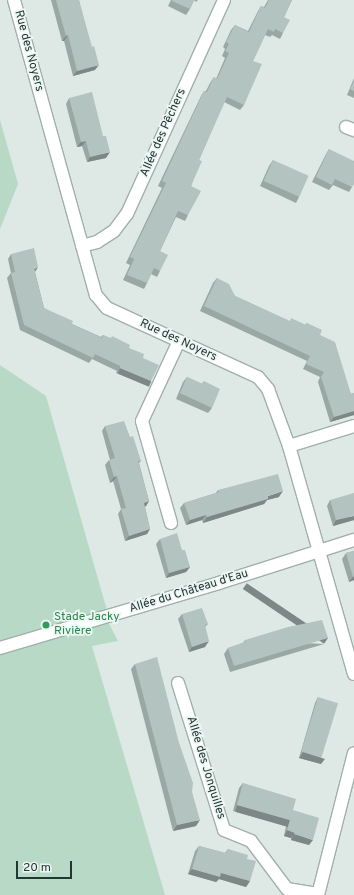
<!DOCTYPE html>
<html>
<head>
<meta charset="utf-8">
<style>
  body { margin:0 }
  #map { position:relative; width:354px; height:895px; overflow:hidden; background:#dee9e5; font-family:Overpass,sans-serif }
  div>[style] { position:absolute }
  .green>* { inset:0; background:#b7d9c5 }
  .roads { filter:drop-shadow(1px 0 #a1b0ac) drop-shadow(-1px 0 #a1b0ac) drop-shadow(0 1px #a1b0ac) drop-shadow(0 -1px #a1b0ac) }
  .pedestrian>* { height:12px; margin:-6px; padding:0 6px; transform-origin:6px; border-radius:6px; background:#fff }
  .minor>* { height:12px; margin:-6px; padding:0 6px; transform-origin:6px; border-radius:6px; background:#fff }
  .wall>* { inset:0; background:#9aa8a4 }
  .shaded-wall>* { inset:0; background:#7d8886; transform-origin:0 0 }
  .building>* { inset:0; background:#b3c3bf; transform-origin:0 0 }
  .dots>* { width:11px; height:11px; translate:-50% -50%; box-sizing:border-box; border:2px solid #eef6f3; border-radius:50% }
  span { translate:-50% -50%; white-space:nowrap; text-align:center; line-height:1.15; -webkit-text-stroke:3.5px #eef6f3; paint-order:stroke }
  .street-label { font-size:12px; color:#203734 }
  .leisure-label { font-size:12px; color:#27864d }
  .left { translate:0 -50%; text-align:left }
  .scale { position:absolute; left:16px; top:861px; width:56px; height:18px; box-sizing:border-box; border:2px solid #203734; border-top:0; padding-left:5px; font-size:12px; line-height:14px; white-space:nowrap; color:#203734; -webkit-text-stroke:3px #eef6f3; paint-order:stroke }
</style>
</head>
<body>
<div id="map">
  <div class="green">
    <div style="clip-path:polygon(0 120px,18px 184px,0 229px)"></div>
    <div style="clip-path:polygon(0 365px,46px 396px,108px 614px,79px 633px,107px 620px,118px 641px,92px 646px,165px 895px,0 895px)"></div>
  </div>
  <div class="roads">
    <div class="pedestrian">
      <div style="left:0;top:648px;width:228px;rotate:-16.5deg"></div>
      <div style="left:219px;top:583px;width:142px;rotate:-17.7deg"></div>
    </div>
    <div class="minor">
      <div style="left:14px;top:0;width:306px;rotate:74.5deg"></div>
      <div style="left:96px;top:295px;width:17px;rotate:50deg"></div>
      <div style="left:107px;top:308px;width:166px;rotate:24.6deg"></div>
      <div style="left:258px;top:377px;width:16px;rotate:50deg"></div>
      <div style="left:268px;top:389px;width:61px;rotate:69.8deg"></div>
      <div style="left:289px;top:446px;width:237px;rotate:74.1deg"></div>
      <div style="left:346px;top:127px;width:9px;rotate:21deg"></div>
      <div style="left:82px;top:246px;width:16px;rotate:-15deg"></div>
      <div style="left:97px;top:242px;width:20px;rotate:-33deg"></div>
      <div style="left:114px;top:231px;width:21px;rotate:-53deg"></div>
      <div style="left:127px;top:214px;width:235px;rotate:-65.6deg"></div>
      <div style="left:289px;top:446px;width:68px;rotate:-17.1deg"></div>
      <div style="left:171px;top:523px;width:106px;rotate:-105.9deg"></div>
      <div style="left:142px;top:421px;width:88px;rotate:-65.2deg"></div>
      <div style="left:178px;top:683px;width:154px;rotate:72.6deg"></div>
      <div style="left:224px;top:830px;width:29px;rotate:22deg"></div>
      <div style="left:251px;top:841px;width:60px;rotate:53.1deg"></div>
      <div style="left:287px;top:889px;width:31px;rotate:9deg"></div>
      <div style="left:318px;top:895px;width:146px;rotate:-75.8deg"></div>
    </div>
  </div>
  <div class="wall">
    <div style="clip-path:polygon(51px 0,79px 0,95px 70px,73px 76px,64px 41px,62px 41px)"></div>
    <div style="clip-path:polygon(171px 0,198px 0,196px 2px,194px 0,190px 9px,186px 15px,168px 6px)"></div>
    <div style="clip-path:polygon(268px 0,292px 0,284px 17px,283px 33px,280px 39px,272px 35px,270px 37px,265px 35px,253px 61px,244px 105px,240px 110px,224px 102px,199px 160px,191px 186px,188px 215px,185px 221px,176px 217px,160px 251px,160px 271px,157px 277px,151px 274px,147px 283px,144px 289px,123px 280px,130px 265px,126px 263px,162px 188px,158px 186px,201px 96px,204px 91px,206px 91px,210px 83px,214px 77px,216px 79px,225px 58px,222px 56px,225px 49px,223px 47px,231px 30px,235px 25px,248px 31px,258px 11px,261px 6px,264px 7px)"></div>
    <div style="clip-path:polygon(354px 78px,354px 98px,347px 95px)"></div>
    <div style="clip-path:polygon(69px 98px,106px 158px,87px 162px,82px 146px,77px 147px,66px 104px)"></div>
    <div style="clip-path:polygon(329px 149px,352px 187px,349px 192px,333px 185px,329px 190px,312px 182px,326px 154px)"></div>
    <div style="clip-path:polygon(273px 160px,299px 197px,296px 203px,260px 186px,269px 166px)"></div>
    <div style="clip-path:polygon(11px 254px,35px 272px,44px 308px,72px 324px,101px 337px,103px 335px,129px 348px,143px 358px,151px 381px,148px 386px,116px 373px,117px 371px,92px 359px,89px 363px,20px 330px,7px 278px,11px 273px,8px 259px)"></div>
    <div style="clip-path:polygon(217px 278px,235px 296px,289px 321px,305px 325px,307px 323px,320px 335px,351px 394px,354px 393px,354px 415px,330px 422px,318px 382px,320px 377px,303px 369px,307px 361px,200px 311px,213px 283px)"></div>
    <div style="clip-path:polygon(187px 377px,202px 384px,204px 381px,212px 408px,208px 413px,176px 399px,183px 382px)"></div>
    <div style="clip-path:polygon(105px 426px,130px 437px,141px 461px,139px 463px,149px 501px,146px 506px,145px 507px,150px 529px,147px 534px,125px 541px,118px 514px,121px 509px,113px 481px,110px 483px,105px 465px,109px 460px,110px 460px,102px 431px)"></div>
    <div style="clip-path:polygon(218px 490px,279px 497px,267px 500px,264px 504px,203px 523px,202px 520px,186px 525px,180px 508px,184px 503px,216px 493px)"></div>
    <div style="clip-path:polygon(330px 500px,354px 520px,333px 526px,327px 506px)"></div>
    <div style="clip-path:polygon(160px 539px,182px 550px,190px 567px,186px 572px,166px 578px,156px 544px)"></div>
    <div style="clip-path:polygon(354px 551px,354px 580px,349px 582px,342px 559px,346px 553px)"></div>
    <div style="clip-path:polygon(182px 614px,208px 624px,205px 627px,205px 647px,189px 652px,178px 619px)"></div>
    <div style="clip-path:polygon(245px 640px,324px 644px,230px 672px,224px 654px,228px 648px,243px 643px)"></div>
    <div style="clip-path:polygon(135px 664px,179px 743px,192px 792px,196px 826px,173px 831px,131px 669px)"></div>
    <div style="clip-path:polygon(318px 697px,321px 764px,299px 758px,315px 703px)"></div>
    <div style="clip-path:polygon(243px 783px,293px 810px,309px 845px,291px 840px,291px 838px,284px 836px,286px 826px,233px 811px,239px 788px)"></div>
    <div style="clip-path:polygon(199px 846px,225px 853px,228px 849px,247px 859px,250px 881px,246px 887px,219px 879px,216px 882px,188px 874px,195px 851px)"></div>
  </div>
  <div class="shaded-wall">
    <div style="clip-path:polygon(68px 35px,64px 41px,62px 41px,66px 36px)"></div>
    <div style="clip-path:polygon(99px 65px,95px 70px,73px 76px,77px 71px)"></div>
    <div style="clip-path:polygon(86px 141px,82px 146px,77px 147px,81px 142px)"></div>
    <div style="clip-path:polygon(110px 152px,106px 158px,87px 162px,90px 157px)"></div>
    <div style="clip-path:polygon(38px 267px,35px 272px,34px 269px)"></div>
    <div style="left:120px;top:368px;width:34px;height:6px;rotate:23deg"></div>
    <div style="clip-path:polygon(354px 411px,354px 415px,330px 422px,334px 417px)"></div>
    <div style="clip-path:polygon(117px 476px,113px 481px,110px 483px,114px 477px)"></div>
    <div style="clip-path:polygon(283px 491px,279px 497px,267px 500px,264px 504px,203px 523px,207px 517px)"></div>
    <div style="clip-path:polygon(149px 501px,146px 506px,140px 508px,144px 503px)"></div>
    <div style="clip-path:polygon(206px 515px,202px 520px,186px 525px,190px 520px)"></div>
    <div style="clip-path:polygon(354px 516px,354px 520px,333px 526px,336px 520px)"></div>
    <div style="clip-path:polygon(150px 529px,147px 534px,125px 541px,129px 536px)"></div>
    <div style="clip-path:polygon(190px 567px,186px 572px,166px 578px,169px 573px)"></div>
    <div style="clip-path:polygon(354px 576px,354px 580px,349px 582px,353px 577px)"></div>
    <div style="left:328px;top:638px;width:7px;height:98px;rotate:124deg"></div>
    <div style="clip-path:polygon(209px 641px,205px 647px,189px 652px,192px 647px)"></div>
    <div style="clip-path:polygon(303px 752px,325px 759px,321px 764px,299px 758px)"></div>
    <div style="left:237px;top:805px;width:55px;height:7px;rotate:16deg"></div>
    <div style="clip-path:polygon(200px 820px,196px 826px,173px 831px,177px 825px)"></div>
    <div style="clip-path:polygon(287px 830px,295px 833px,291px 838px,284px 836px)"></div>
    <div style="clip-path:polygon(294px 834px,313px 840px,309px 845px,291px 840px)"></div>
    <div style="clip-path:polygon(192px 869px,221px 873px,250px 881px,246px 887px,219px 879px,216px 882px,188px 874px)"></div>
  </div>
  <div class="building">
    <div style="clip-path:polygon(56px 0,79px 0,92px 47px,94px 46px,99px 65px,77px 71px,68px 35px,66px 36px)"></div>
    <div style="clip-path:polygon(172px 0,194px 0,190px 9px,172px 1px)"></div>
    <div style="clip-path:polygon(269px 0,292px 0,284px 17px,290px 20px,283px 33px,275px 29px,274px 32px,268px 29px,253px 61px,262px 64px,244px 105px,227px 97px,199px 160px,202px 161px,191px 186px,201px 191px,188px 215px,178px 211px,160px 251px,168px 255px,160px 271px,154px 268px,147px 283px,127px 275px,134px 259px,130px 257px,166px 183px,162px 181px,204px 91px,207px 92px,214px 77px,217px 79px,229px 53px,225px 51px,229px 44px,226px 42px,235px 25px,249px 32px,261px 6px,265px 8px)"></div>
    <div style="clip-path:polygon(354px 81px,354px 91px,350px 89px)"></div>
    <div style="clip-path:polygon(92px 92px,103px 136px,106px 136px,110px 152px,90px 157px,86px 141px,81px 142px,69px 98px)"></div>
    <div style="clip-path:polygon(329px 149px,354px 161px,354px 184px,352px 187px,335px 179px,332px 185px,316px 177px)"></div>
    <div style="left:273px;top:160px;width:39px;height:23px;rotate:24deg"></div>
    <div style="clip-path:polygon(34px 248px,38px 267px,34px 269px,44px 308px,73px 321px,72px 324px,102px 338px,103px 335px,111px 338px,112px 336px,130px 345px,129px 348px,144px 354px,143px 358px,159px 365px,151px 381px,120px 368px,120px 366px,95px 354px,93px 358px,24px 325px,11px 273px,15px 272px,11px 254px)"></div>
    <div style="clip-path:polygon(217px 278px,229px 284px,235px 296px,290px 321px,291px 318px,306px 325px,307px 323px,322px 330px,320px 335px,335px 342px,351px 394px,354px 393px,354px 411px,334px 417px,321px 377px,324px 372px,306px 364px,310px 356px,204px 306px)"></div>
    <div style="clip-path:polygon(187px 377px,203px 384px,204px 381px,220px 389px,212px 408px,180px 393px)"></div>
    <div style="clip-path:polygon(124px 421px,130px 437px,133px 436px,141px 461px,138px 461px,149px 501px,144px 503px,150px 529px,129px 536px,121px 509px,126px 508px,117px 476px,114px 477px,109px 460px,115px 458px,105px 426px)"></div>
    <div style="clip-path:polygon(278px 474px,283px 491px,268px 496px,268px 499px,207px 517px,206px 515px,190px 520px,184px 503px,219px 492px,218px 490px)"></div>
    <div style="clip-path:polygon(354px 493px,354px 516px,336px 520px,330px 500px)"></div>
    <div style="clip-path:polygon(177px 533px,182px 550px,185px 550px,190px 567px,169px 573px,160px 539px)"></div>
    <div style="clip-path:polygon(354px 551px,354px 576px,353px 577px,346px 553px)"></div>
    <div style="clip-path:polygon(202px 608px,208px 624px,205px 625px,209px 641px,192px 647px,182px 614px)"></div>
    <div style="clip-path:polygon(322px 620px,328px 638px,234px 666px,228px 648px,245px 642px,245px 640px,288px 627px)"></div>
    <div style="clip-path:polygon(157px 657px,179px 743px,193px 783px,192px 792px,200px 820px,177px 825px,135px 664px)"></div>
    <div style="left:318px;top:697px;width:21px;height:57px;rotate:17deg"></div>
    <div style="clip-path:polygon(243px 783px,296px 799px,293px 810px,319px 818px,313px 840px,294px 834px,295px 833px,287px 830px,290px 820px,237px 805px)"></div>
    <div style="clip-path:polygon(199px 846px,226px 853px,228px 849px,248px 855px,247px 859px,256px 861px,250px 881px,221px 873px,220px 877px,192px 869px)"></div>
  </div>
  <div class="dots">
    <div style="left:46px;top:625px;background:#2e9e5b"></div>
  </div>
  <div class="street-label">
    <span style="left:28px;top:51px;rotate:75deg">Rue des Noyers</span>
    <span style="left:164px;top:133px;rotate:-66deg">Allée des Pêchers</span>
    <span style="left:178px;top:341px;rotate:25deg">Rue des Noyers</span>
    <span style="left:189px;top:592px;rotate:-17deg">Allée du Château d'Eau</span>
    <span style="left:205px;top:768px;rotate:73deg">Allée des Jonquilles</span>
  </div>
  <div class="leisure-label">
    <span class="left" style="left:54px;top:625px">Stade Jacky<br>Rivière</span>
  </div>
  <div class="scale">20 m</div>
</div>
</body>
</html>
